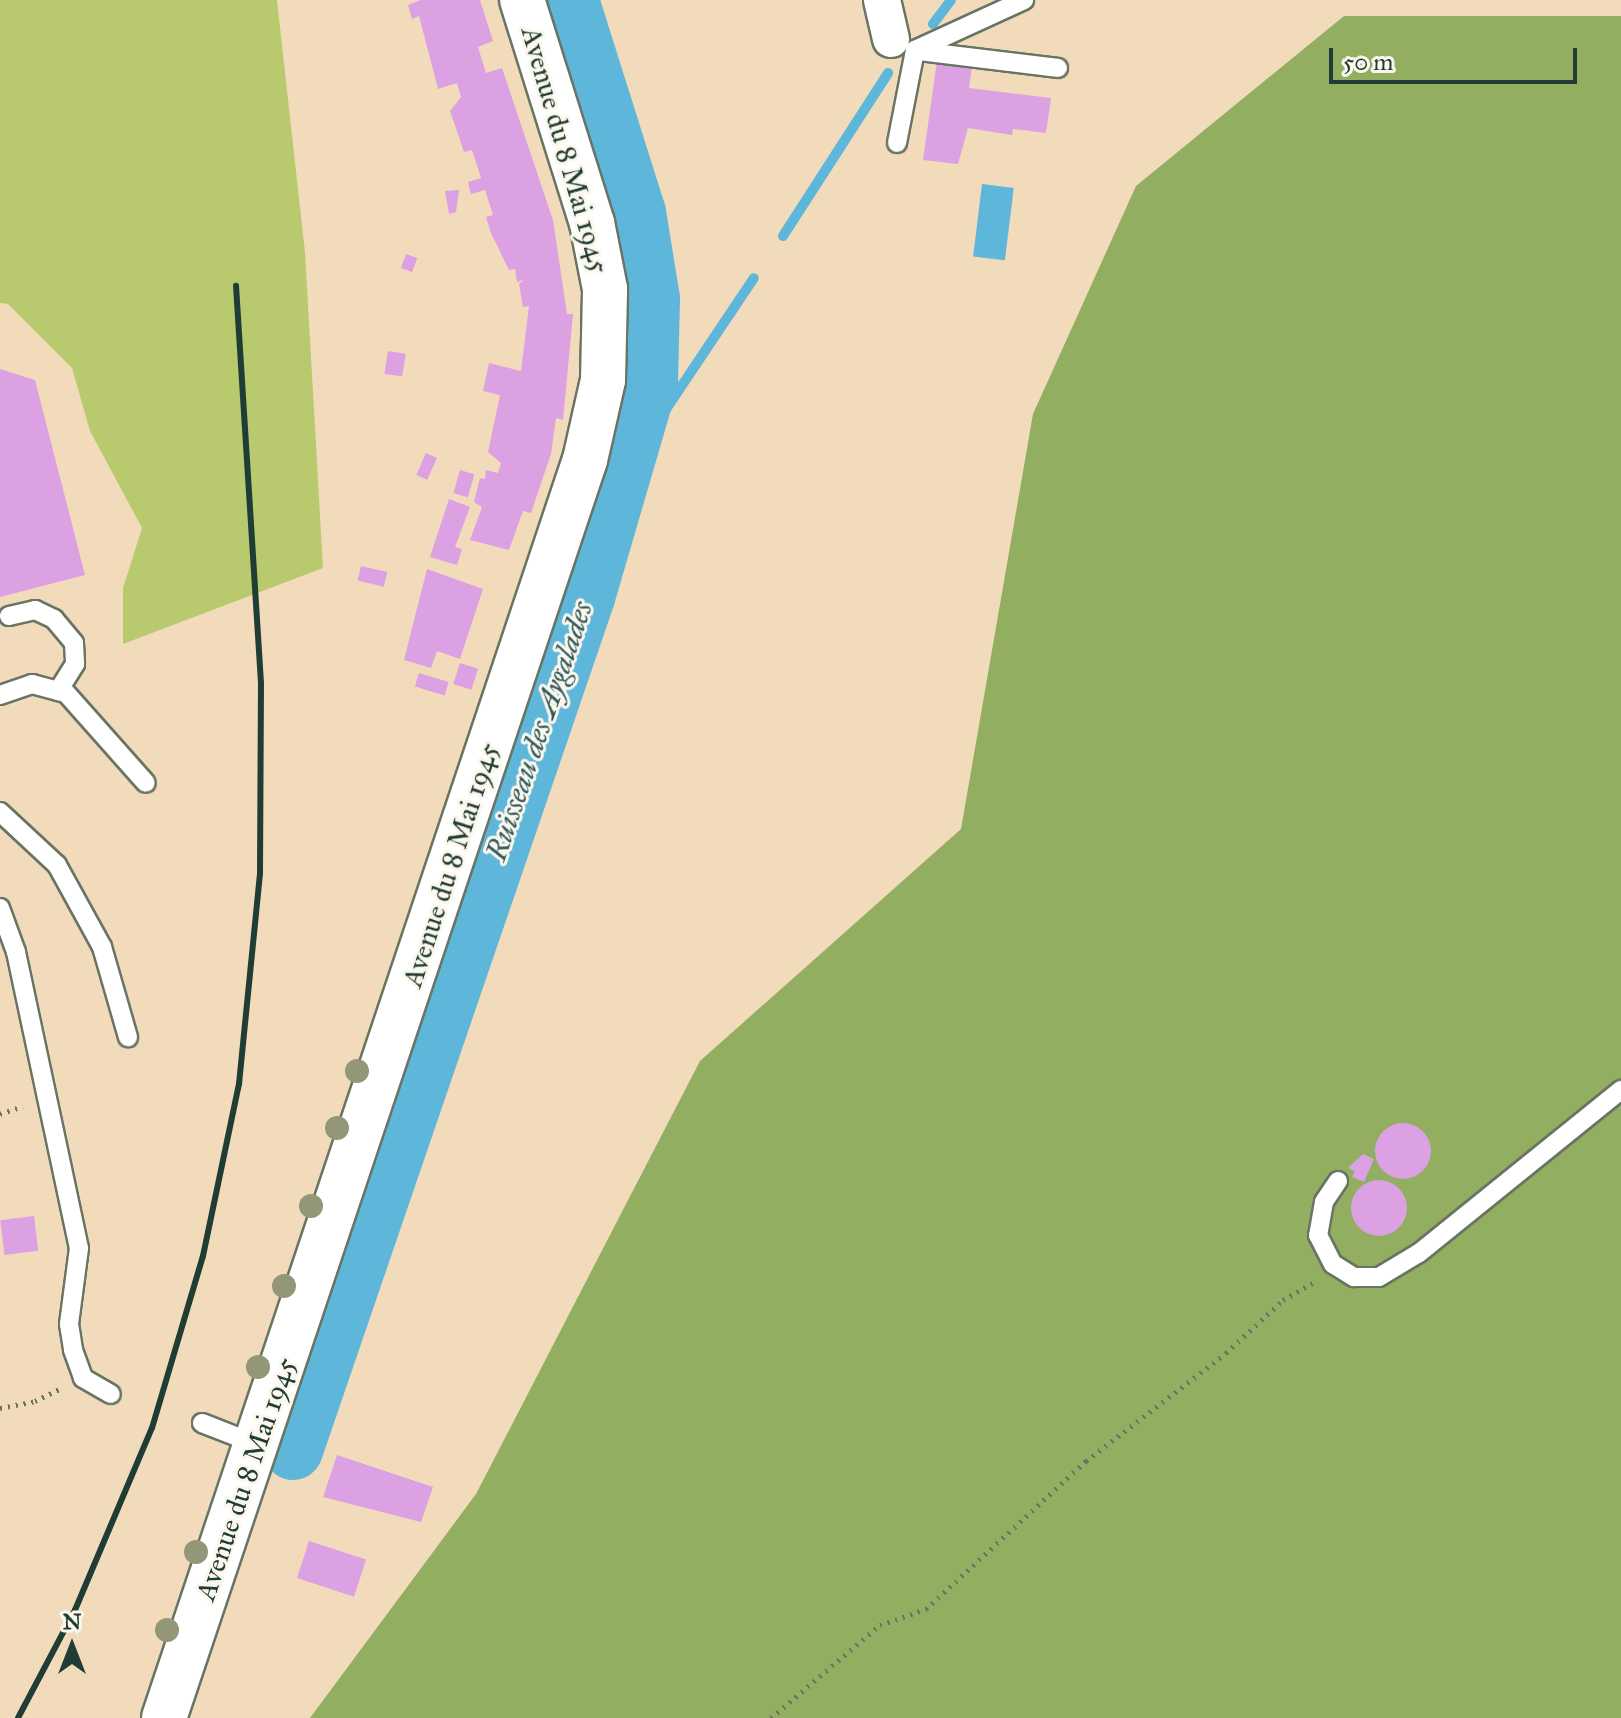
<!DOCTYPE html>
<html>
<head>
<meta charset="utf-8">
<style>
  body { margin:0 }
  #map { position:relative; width:1621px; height:1718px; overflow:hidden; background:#f2dbbb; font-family:"IM FELL Great Primer",serif }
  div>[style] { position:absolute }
  .green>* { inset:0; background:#b8ca6d }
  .forest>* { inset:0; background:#92ae60 }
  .water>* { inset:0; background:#5fb6db; transform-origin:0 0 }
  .stream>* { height:10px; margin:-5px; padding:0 5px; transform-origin:5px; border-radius:5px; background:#5fb6db }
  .river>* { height:60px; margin:-30px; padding:0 30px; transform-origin:30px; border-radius:30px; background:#5fb6db }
  .building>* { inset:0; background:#dca1e2; transform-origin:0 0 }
  .round { border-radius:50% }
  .path>* { height:5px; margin-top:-2.5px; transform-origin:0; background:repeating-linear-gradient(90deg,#697463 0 2px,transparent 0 8px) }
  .roads { filter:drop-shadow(2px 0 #697463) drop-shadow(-2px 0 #697463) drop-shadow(0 2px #697463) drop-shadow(0 -2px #697463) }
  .lane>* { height:18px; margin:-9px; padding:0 9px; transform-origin:9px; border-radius:9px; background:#fff }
  .street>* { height:36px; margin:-18px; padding:0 18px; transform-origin:18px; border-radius:18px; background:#fff }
  .secondary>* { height:44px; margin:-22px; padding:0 22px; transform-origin:22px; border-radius:22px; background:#fff }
  .rail>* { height:6px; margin:-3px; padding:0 3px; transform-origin:3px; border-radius:3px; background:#1f3d34 }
  .trees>* { width:24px; height:24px; margin:-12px; border-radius:50%; background:#939778 }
  span { translate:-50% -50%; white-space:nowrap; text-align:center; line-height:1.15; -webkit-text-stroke:6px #fbf7ec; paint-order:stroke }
  .street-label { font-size:28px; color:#1f3d34 }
  .water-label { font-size:30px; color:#2f5b5e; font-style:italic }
  .north { position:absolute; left:32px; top:1606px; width:80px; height:80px; -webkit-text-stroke:6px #fbf7ec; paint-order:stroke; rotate:0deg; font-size:22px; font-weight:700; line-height:32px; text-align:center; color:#1f3d34 }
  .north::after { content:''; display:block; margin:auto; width:28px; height:36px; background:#1f3d34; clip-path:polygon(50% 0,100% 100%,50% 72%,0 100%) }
  .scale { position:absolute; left:1329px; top:48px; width:248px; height:36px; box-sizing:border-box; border:4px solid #1f3d34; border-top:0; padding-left:10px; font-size:24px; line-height:28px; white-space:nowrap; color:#1f3d34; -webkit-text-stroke:6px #fbf7ec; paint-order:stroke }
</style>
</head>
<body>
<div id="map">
  <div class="green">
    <div style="clip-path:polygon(0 0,277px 0,305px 252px,323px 568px,123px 644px,123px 588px,142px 528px,90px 431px,72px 368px,8px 304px,0 303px)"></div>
  </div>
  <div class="forest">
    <div style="clip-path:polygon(1344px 16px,1621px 16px,1621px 1718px,310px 1718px,476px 1494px,700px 1061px,961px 829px,1033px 414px,1136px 186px)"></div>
  </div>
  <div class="water">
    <div style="left:982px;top:184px;width:32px;height:73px;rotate:7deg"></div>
  </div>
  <div class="stream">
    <div style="left:933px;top:24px;width:30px;rotate:-53deg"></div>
    <div style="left:783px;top:236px;width:194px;rotate:-57.2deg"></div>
    <div style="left:628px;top:466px;width:226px;rotate:-56.2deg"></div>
  </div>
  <div class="river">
    <div style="left:293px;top:1450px;width:902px;rotate:-71.1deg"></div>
    <div style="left:585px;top:597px;width:225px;rotate:-73.7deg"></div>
    <div style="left:648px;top:381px;width:82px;rotate:-88.6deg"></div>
    <div style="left:650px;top:299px;width:87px;rotate:-99.2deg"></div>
    <div style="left:636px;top:213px;width:223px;rotate:-107.5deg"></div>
  </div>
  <div class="building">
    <div style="clip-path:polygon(421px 0,480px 0,493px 41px,478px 47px,486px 73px,502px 68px,553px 220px,567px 314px,573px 314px,563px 420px,556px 418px,551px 454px,531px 513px,523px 511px,509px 550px,470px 540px,482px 507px,474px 502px,480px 478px,485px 479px,486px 470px,498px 473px,501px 463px,488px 452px,500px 395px,483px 391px,489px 363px,521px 371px,529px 306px,523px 307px,519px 284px,524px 280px,517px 282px,515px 269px,509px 270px,491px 233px,486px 217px,493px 215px,485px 190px,471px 194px,468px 182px,481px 178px,472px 150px,464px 152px,450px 111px,461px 97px,457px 83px,438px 89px,419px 16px,412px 19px,408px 5px)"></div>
    <div style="clip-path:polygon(937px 61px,972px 66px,969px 88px,1051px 98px,1046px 133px,1013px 129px,1012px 135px,968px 128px,958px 164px,923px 160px)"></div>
    <div style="clip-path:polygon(459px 190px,456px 212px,449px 214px,445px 191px)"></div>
    <div style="left:406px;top:254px;width:12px;height:15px;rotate:20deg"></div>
    <div style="left:388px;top:351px;width:18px;height:23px;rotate:9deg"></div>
    <div style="clip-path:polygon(0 369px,35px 380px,85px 575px,0 597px)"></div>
    <div style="left:426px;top:453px;width:12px;height:24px;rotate:24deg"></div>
    <div style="left:460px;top:470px;width:15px;height:24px;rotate:16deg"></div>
    <div style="clip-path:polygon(449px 499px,470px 507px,455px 547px,462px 549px,457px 565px,430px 557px)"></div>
    <div style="left:361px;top:566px;width:27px;height:15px;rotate:13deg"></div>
    <div style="clip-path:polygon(427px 569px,483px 589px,460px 659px,437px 651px,431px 668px,404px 660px)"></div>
    <div style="left:460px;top:663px;width:19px;height:22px;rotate:18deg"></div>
    <div style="left:419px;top:673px;width:31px;height:14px;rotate:17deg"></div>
    <div class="round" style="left:1375px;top:1123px;width:56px;height:56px"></div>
    <div style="clip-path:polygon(1363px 1154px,1374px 1159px,1364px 1182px,1352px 1177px,1355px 1171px,1348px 1168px)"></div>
    <div class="round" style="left:1351px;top:1180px;width:56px;height:56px"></div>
    <div style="left:34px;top:1216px;width:35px;height:34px;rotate:83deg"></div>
    <div style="clip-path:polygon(337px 1455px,433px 1487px,421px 1522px,323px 1497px)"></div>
    <div style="left:309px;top:1541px;width:60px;height:39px;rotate:18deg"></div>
  </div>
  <div class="path">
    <div style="left:0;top:1114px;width:24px;rotate:-19deg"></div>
    <div style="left:0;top:1408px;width:36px;rotate:-11deg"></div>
    <div style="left:35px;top:1401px;width:30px;rotate:-26deg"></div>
    <div style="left:771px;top:1718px;width:143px;rotate:-40.5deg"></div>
    <div style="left:880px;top:1625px;width:49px;rotate:-19.2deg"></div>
    <div style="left:926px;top:1609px;width:218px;rotate:-42.8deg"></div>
    <div style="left:1086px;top:1461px;width:177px;rotate:-37.6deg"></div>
    <div style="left:1226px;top:1353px;width:78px;rotate:-42.9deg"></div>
    <div style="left:1283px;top:1300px;width:39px;rotate:-30deg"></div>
  </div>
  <div class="roads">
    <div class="lane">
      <div style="left:918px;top:51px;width:141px;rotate:6.9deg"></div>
      <div style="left:897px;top:143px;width:95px;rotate:-79deg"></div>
      <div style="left:915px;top:50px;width:120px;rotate:-24.6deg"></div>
      <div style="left:9px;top:616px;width:27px;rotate:-13deg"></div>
      <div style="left:35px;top:610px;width:21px;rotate:25deg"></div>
      <div style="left:54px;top:619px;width:31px;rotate:50deg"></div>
      <div style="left:74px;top:643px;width:21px;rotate:87deg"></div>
      <div style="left:75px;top:664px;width:32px;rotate:122deg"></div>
      <div style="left:0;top:695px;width:34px;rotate:-19deg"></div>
      <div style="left:32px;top:684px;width:35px;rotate:15deg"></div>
      <div style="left:66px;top:693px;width:120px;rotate:48.4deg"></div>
      <div style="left:0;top:812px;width:78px;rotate:42.9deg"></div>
      <div style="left:57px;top:865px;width:94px;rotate:61.2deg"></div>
      <div style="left:102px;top:947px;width:94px;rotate:73.9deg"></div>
      <div style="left:0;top:908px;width:47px;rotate:70deg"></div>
      <div style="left:16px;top:952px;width:303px;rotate:78deg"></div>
      <div style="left:79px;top:1248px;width:77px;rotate:97.5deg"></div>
      <div style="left:69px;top:1324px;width:26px;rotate:81deg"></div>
      <div style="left:73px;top:1350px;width:30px;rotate:70deg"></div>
      <div style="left:83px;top:1378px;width:32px;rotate:30deg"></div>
      <div style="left:1338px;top:1181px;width:25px;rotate:124deg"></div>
      <div style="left:1324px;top:1202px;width:34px;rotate:100deg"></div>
      <div style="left:1318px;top:1235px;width:33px;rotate:63deg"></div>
      <div style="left:1333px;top:1264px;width:25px;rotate:32deg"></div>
      <div style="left:1354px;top:1277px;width:25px"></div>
      <div style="left:1379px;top:1277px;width:47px;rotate:-31deg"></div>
      <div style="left:1419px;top:1253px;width:260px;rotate:-38.9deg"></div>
      <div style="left:202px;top:1423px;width:58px;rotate:21.3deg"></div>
    </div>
    <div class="street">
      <div style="left:882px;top:0;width:40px;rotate:77deg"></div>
    </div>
    <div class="secondary">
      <div style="left:164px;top:1718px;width:1327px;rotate:-71.5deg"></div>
      <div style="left:585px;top:460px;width:82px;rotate:-77.3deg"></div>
      <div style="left:603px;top:380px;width:91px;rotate:-88.7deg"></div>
      <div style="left:605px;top:289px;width:67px;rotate:-101.1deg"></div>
      <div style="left:592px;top:223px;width:234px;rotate:-107.4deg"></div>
    </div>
  </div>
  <div class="rail">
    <div style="left:18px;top:1718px;width:122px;rotate:-62.2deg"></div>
    <div style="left:75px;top:1610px;width:198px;rotate:-67.1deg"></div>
    <div style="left:152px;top:1428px;width:179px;rotate:-73.5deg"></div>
    <div style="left:203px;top:1256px;width:176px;rotate:-78.2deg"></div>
    <div style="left:239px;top:1084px;width:212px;rotate:-84.3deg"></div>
    <div style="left:260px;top:873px;width:190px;rotate:-89.7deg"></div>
    <div style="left:261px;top:683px;width:398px;rotate:-93.6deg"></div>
  </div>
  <div class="trees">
    <div style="left:357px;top:1071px"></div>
    <div style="left:337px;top:1128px"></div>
    <div style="left:311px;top:1206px"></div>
    <div style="left:284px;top:1286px"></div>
    <div style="left:258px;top:1367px"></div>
    <div style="left:196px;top:1552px"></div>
    <div style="left:167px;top:1630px"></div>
  </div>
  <div class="street-label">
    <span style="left:565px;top:150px;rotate:74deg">Avenue du 8 Mai 1945</span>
    <span style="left:451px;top:865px;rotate:-72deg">Avenue du 8 Mai 1945</span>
    <span style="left:246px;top:1479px;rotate:-71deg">Avenue du 8 Mai 1945</span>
  </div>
  <div class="water-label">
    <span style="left:539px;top:731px;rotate:-71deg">Ruisseau des Aygalades</span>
  </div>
  <div class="north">N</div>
  <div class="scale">50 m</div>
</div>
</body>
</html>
